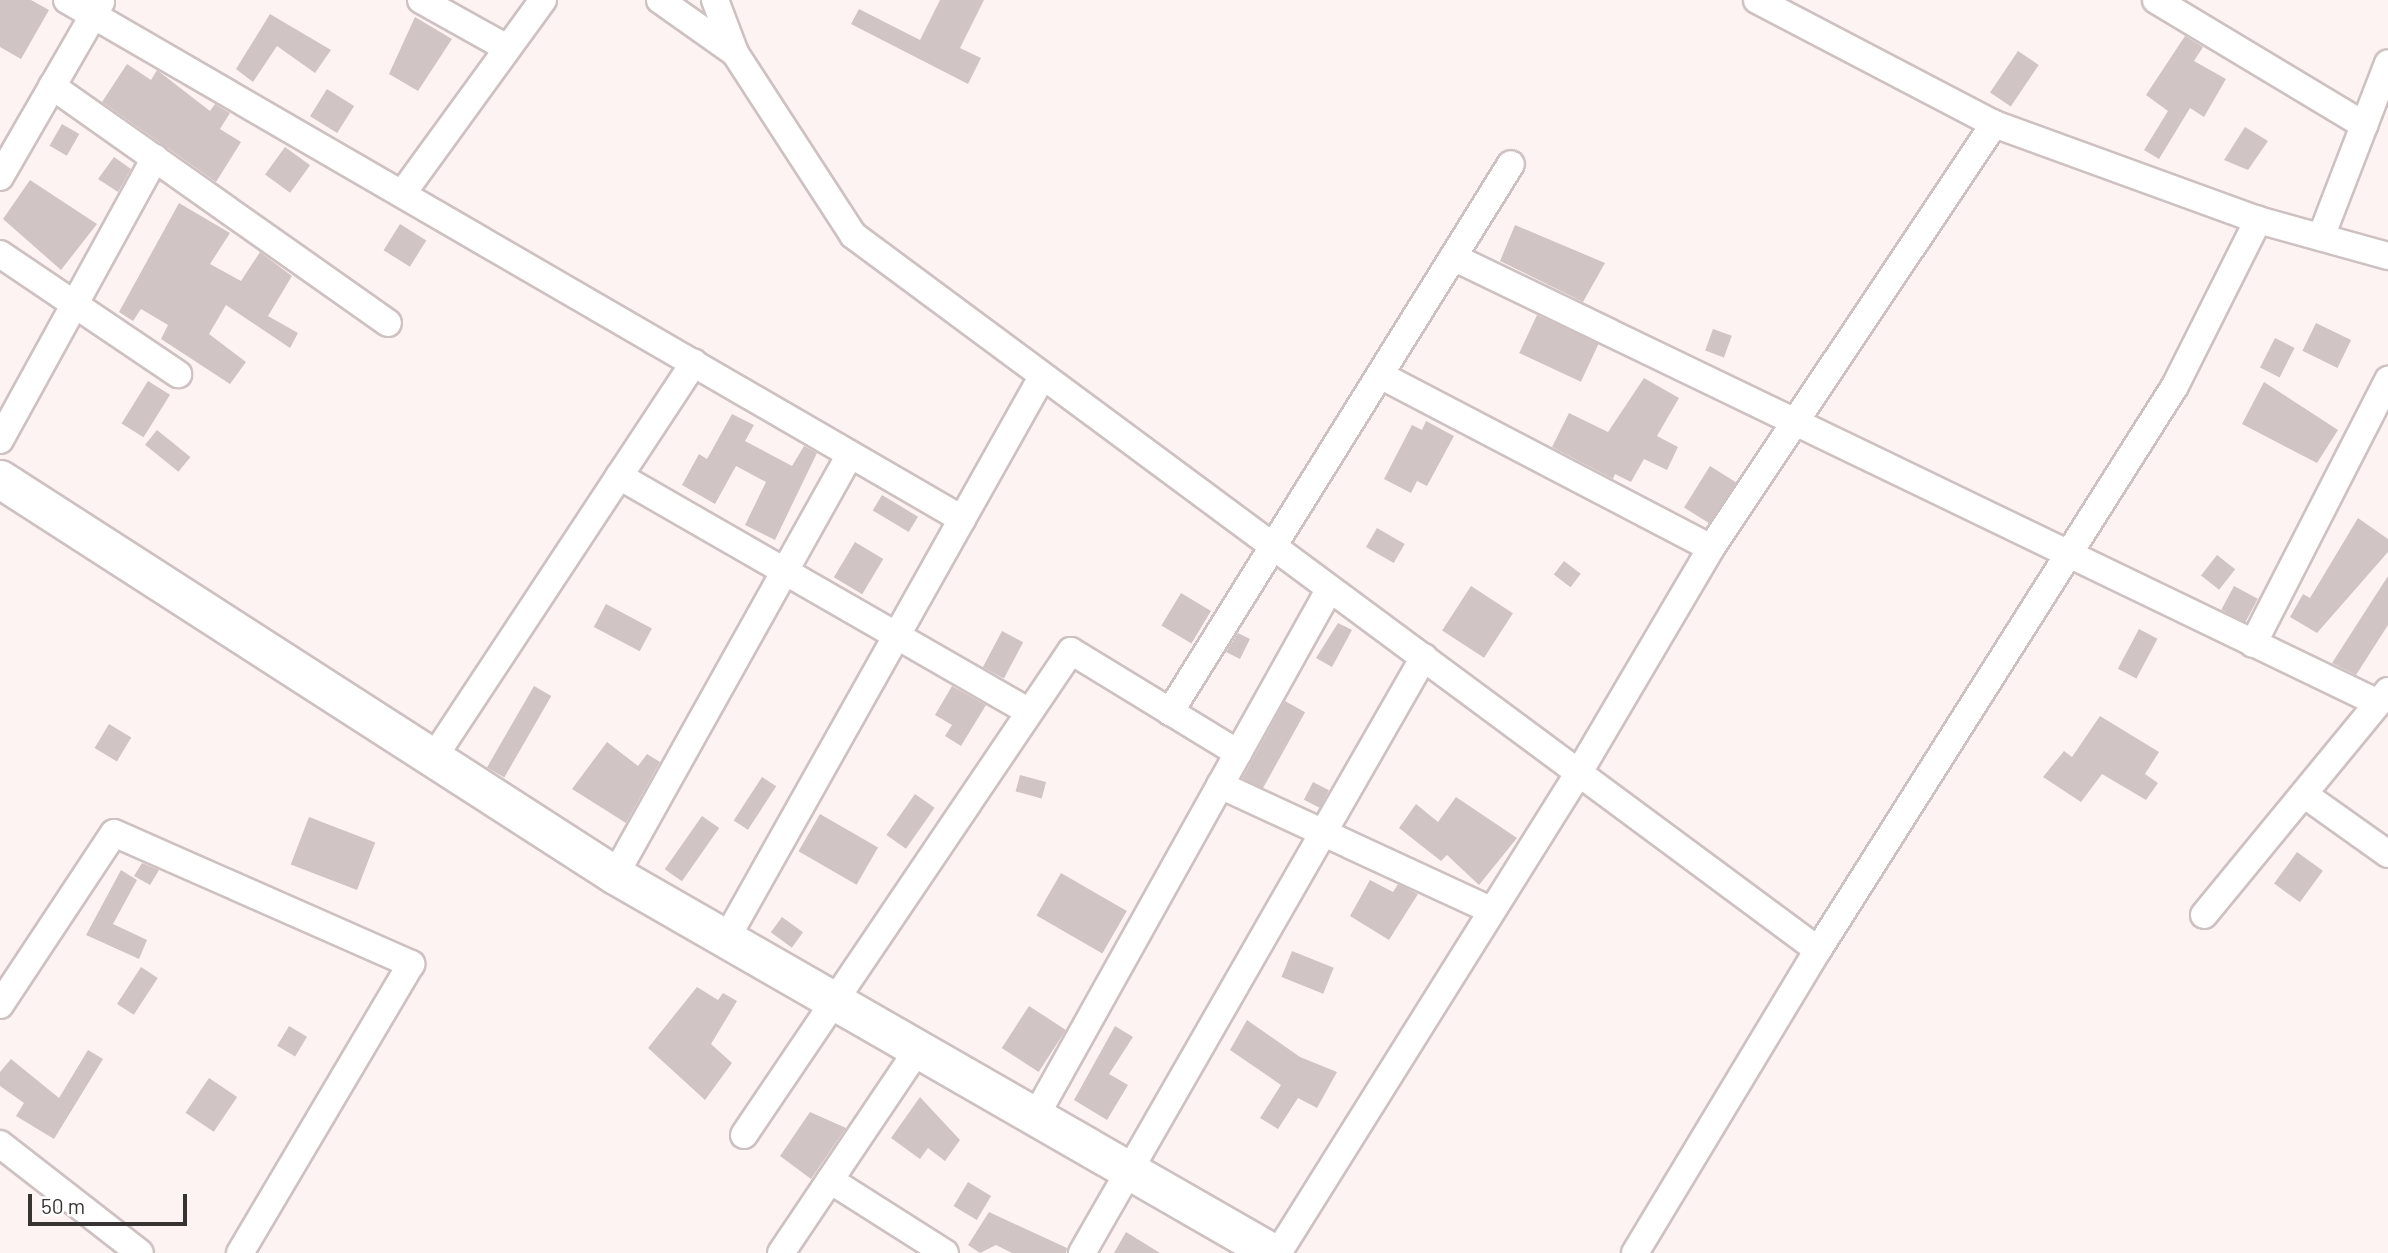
<!DOCTYPE html>
<html>
<head>
<meta charset="utf-8">
<style>
  body { margin:0 }
  #map { position:relative; width:2388px; height:1253px; overflow:hidden; background:#fef3f3; font-family:Barlow,sans-serif }
  div>[style] { position:absolute }
  .building>* { inset:0; background:#d1c4c4; transform-origin:0 0 }
  .roads { filter:drop-shadow(2px 0 #cec1c1) drop-shadow(-2px 0 #cec1c1) drop-shadow(0 2px #cec1c1) drop-shadow(0 -2px #cec1c1) }
  .street>* { height:26px; margin:-13px; padding:0 13px; transform-origin:13px; border-radius:13px; background:#fff }
  .secondary>* { height:37px; margin:-18.5px; padding:0 18.5px; transform-origin:18.5px; border-radius:18.5px; background:#fff }
  span { translate:-50% -50%; white-space:nowrap; text-align:center; line-height:1.15; -webkit-text-stroke:7px #fff; paint-order:stroke }
  .scale { position:absolute; left:28px; top:1194px; width:159px; height:32px; box-sizing:border-box; border:4px solid #383333; border-top:0; padding-left:9px; font-size:21px; line-height:24px; white-space:nowrap; color:#383333; -webkit-text-stroke:5px #fff; paint-order:stroke }
</style>
</head>
<body>
<div id="map">
  <div class="building">
    <div style="clip-path:polygon(0 0,31px 0,49px 10px,21px 59px,0 47px)"></div>
    <div style="clip-path:polygon(940px 0,984px 0,960px 48px,981px 58px,968px 84px,851px 24px,859px 9px,920px 40px)"></div>
    <div style="clip-path:polygon(270px 14px,331px 50px,315px 73px,277px 46px,253px 82px,236px 69px)"></div>
    <div style="clip-path:polygon(415px 17px,452px 39px,418px 91px,389px 74px)"></div>
    <div style="clip-path:polygon(2185px 36px,2203px 47px,2194px 61px,2226px 79px,2204px 117px,2190px 108px,2159px 159px,2144px 150px,2168px 111px,2146px 95px)"></div>
    <div style="left:2018px;top:51px;width:25px;height:50px;rotate:34deg"></div>
    <div style="clip-path:polygon(127px 64px,151px 80px,157px 70px,210px 111px,215px 104px,230px 113px,220px 129px,241px 142px,216px 182px,102px 102px)"></div>
    <div style="left:327px;top:89px;width:32px;height:32px;rotate:32deg"></div>
    <div style="left:62px;top:124px;width:20px;height:25px;rotate:30deg"></div>
    <div style="clip-path:polygon(2245px 127px,2268px 141px,2248px 170px,2224px 160px)"></div>
    <div style="left:285px;top:147px;width:31px;height:34px;rotate:36deg"></div>
    <div style="clip-path:polygon(114px 157px,131px 169px,118px 192px,98px 179px)"></div>
    <div style="clip-path:polygon(30px 180px,97px 224px,61px 270px,3px 219px)"></div>
    <div style="clip-path:polygon(179px 203px,230px 233px,210px 264px,241px 281px,260px 252px,292px 276px,268px 316px,298px 333px,290px 348px,226px 305px,209px 334px,246px 362px,230px 384px,161px 339px,168px 325px,141px 309px,133px 321px,119px 312px)"></div>
    <div style="left:400px;top:224px;width:31px;height:31px;rotate:32deg"></div>
    <div style="clip-path:polygon(1515px 225px,1605px 263px,1583px 302px,1500px 261px)"></div>
    <div style="left:1537px;top:315px;width:68px;height:42px;rotate:25deg"></div>
    <div style="left:2316px;top:323px;width:39px;height:31px;rotate:26deg"></div>
    <div style="left:1713px;top:329px;width:20px;height:23px;rotate:20deg"></div>
    <div style="left:2275px;top:338px;width:22px;height:33px;rotate:27deg"></div>
    <div style="clip-path:polygon(1644px 378px,1679px 398px,1657px 436px,1678px 447px,1667px 470px,1644px 459px,1631px 482px,1615px 474px,1613px 479px,1552px 447px,1569px 413px,1608px 432px)"></div>
    <div style="left:148px;top:381px;width:26px;height:50px;rotate:32deg"></div>
    <div style="clip-path:polygon(2264px 382px,2338px 430px,2317px 463px,2242px 424px)"></div>
    <div style="clip-path:polygon(732px 414px,754px 425px,745px 441px,792px 466px,804px 446px,817px 453px,775px 540px,745px 525px,766px 482px,736px 466px,715px 504px,682px 485px,699px 454px,707px 459px)"></div>
    <div style="clip-path:polygon(1426px 421px,1454px 436px,1427px 486px,1417px 481px,1411px 493px,1384px 479px,1412px 425px,1422px 430px)"></div>
    <div style="left:157px;top:430px;width:43px;height:19px;rotate:39deg"></div>
    <div style="left:1710px;top:466px;width:31px;height:49px;rotate:32deg"></div>
    <div style="left:882px;top:495px;width:42px;height:18px;rotate:31deg"></div>
    <div style="clip-path:polygon(2358px 518px,2388px 539px,2388px 552px,2317px 633px,2290px 617px,2303px 594px,2310px 598px)"></div>
    <div style="left:1377px;top:528px;width:32px;height:22px;rotate:30deg"></div>
    <div style="left:855px;top:542px;width:33px;height:41px;rotate:31deg"></div>
    <div style="left:2217px;top:555px;width:23px;height:26px;rotate:38deg"></div>
    <div style="left:1564px;top:561px;width:21px;height:17px;rotate:37deg"></div>
    <div style="clip-path:polygon(2388px 576px,2388px 625px,2356px 675px,2332px 663px)"></div>
    <div style="left:1471px;top:586px;width:50px;height:53px;rotate:33deg"></div>
    <div style="left:2234px;top:586px;width:27px;height:27px;rotate:28deg"></div>
    <div style="left:1181px;top:593px;width:35px;height:38px;rotate:31deg"></div>
    <div style="left:606px;top:604px;width:52px;height:26px;rotate:28deg"></div>
    <div style="clip-path:polygon(1338px 623px,1352px 630px,1332px 667px,1316px 658px)"></div>
    <div style="left:2139px;top:629px;width:21px;height:45px;rotate:28deg"></div>
    <div style="left:1002px;top:631px;width:24px;height:41px;rotate:28deg"></div>
    <div style="clip-path:polygon(1238px 633px,1250px 639px,1240px 659px,1226px 652px)"></div>
    <div style="left:534px;top:686px;width:20px;height:94px;rotate:30deg"></div>
    <div style="clip-path:polygon(952px 686px,986px 705px,961px 746px,945px 736px,952px 725px,935px 715px)"></div>
    <div style="left:1285px;top:701px;width:23px;height:88px;rotate:29deg"></div>
    <div style="clip-path:polygon(2100px 716px,2159px 752px,2145px 774px,2158px 783px,2146px 800px,2102px 774px,2081px 802px,2043px 777px,2064px 751px,2072px 757px)"></div>
    <div style="left:109px;top:724px;width:26px;height:28px;rotate:31deg"></div>
    <div style="clip-path:polygon(607px 742px,638px 766px,647px 754px,660px 762px,626px 823px,572px 789px)"></div>
    <div style="left:1020px;top:775px;width:27px;height:17px;rotate:15deg"></div>
    <div style="left:762px;top:777px;width:17px;height:52px;rotate:33deg"></div>
    <div style="left:1313px;top:782px;width:18px;height:20px;rotate:27deg"></div>
    <div style="left:915px;top:794px;width:24px;height:50px;rotate:35deg"></div>
    <div style="clip-path:polygon(1456px 797px,1517px 838px,1479px 885px,1447px 855px,1441px 861px,1399px 828px,1416px 804px,1438px 822px)"></div>
    <div style="left:820px;top:814px;width:67px;height:43px;rotate:30deg"></div>
    <div style="left:702px;top:816px;width:21px;height:65px;rotate:35deg"></div>
    <div style="left:309px;top:817px;width:71px;height:51px;rotate:21deg"></div>
    <div style="left:2297px;top:852px;width:32px;height:39px;rotate:36deg"></div>
    <div style="clip-path:polygon(142px 863px,159px 870px,150px 885px,134px 876px)"></div>
    <div style="clip-path:polygon(121px 870px,137px 880px,113px 924px,147px 940px,139px 959px,86px 935px)"></div>
    <div style="left:1061px;top:873px;width:76px;height:49px;rotate:30deg"></div>
    <div style="clip-path:polygon(1370px 880px,1393px 892px,1398px 884px,1418px 894px,1389px 940px,1350px 916px)"></div>
    <div style="left:782px;top:917px;width:26px;height:19px;rotate:36deg"></div>
    <div style="left:1292px;top:951px;width:45px;height:28px;rotate:22deg"></div>
    <div style="left:141px;top:967px;width:20px;height:44px;rotate:33deg"></div>
    <div style="clip-path:polygon(697px 987px,718px 1000px,723px 993px,737px 1001px,711px 1044px,732px 1063px,705px 1100px,648px 1048px)"></div>
    <div style="left:1029px;top:1006px;width:44px;height:50px;rotate:33deg"></div>
    <div style="clip-path:polygon(1247px 1020px,1300px 1057px,1337px 1072px,1317px 1108px,1298px 1098px,1278px 1129px,1260px 1118px,1281px 1085px,1230px 1050px)"></div>
    <div style="left:289px;top:1026px;width:21px;height:23px;rotate:31deg"></div>
    <div style="clip-path:polygon(1115px 1026px,1133px 1037px,1109px 1074px,1128px 1085px,1107px 1120px,1074px 1100px)"></div>
    <div style="clip-path:polygon(88px 1050px,103px 1059px,54px 1139px,16px 1116px,24px 1103px,0 1086px,0 1072px,11px 1059px,59px 1098px)"></div>
    <div style="left:209px;top:1078px;width:34px;height:42px;rotate:34deg"></div>
    <div style="clip-path:polygon(920px 1097px,960px 1140px,945px 1161px,928px 1148px,920px 1159px,891px 1138px)"></div>
    <div style="clip-path:polygon(810px 1112px,846px 1128px,811px 1179px,780px 1156px)"></div>
    <div style="left:968px;top:1182px;width:27px;height:28px;rotate:31deg"></div>
    <div style="clip-path:polygon(989px 1212px,1067px 1248px,1066px 1253px,1012px 1253px,996px 1245px,980px 1253px,968px 1245px)"></div>
    <div style="clip-path:polygon(1126px 1232px,1160px 1253px,1114px 1253px)"></div>
  </div>
  <div class="roads">
    <div class="street">
      <div style="left:67px;top:0;width:1035px;rotate:30.11deg"></div>
      <div style="left:421px;top:0;width:98px;rotate:29.2deg"></div>
      <div style="left:660px;top:0;width:92px;rotate:35.2deg"></div>
      <div style="left:735px;top:53px;width:217px;rotate:57deg"></div>
      <div style="left:853px;top:235px;width:1201px;rotate:36.54deg"></div>
      <div style="left:715px;top:0;width:57px;rotate:69.3deg"></div>
      <div style="left:1757px;top:0;width:267px;rotate:27.6deg"></div>
      <div style="left:1994px;top:124px;width:281px;rotate:20deg"></div>
      <div style="left:2258px;top:220px;width:135px;rotate:15.5deg"></div>
      <div style="left:2156px;top:0;width:243px;rotate:31deg"></div>
      <div style="left:52px;top:86px;width:411px;rotate:35.2deg"></div>
      <div style="left:0;top:177px;width:202px;rotate:-60deg"></div>
      <div style="left:402px;top:194px;width:240px;rotate:-54deg"></div>
      <div style="left:2321px;top:237px;width:186px;rotate:-68.9deg"></div>
      <div style="left:0;top:254px;width:215px;rotate:34deg"></div>
      <div style="left:1453px;top:257px;width:1027px;rotate:25.74deg"></div>
      <div style="left:1380px;top:375px;width:373px;rotate:27.6deg"></div>
      <div style="left:0;top:440px;width:322px;rotate:-61.2deg"></div>
      <div style="left:619px;top:476px;width:473px;rotate:29.9deg"></div>
      <div style="left:2253px;top:644px;width:297px;rotate:-62.9deg"></div>
      <div style="left:1170px;top:712px;width:645px;rotate:-58.11deg"></div>
      <div style="left:432px;top:760px;width:476px;rotate:-56.6deg"></div>
      <div style="left:1220px;top:785px;width:298px;rotate:24.8deg"></div>
      <div style="left:2305px;top:795px;width:102px;rotate:35.4deg"></div>
      <div style="left:615px;top:875px;width:482px;rotate:-60.8deg"></div>
      <div style="left:2204px;top:915px;width:290px;rotate:-50.6deg"></div>
      <div style="left:725px;top:941px;width:647px;rotate:-60.66deg"></div>
      <div style="left:0;top:1005px;width:206px;rotate:-56.5deg"></div>
      <div style="left:114px;top:833px;width:325px;rotate:23.8deg"></div>
      <div style="left:411px;top:964px;width:336px;rotate:120.6deg"></div>
      <div style="left:1034px;top:1119px;width:606px;rotate:-60.85deg"></div>
      <div style="left:744px;top:1135px;width:584px;rotate:-55.96deg"></div>
      <div style="left:1071px;top:651px;width:196px;rotate:31.4deg"></div>
      <div style="left:0;top:1144px;width:177px;rotate:37.9deg"></div>
      <div style="left:830px;top:1180px;width:136px;rotate:32.4deg"></div>
      <div style="left:781px;top:1253px;width:242px;rotate:-56.1deg"></div>
      <div style="left:1082px;top:1253px;width:687px;rotate:-60.15deg"></div>
      <div style="left:1278px;top:1253px;width:571px;rotate:-57.95deg"></div>
      <div style="left:1581px;top:769px;width:256px;rotate:-59.5deg"></div>
      <div style="left:1711px;top:548px;width:510px;rotate:-56.28deg"></div>
      <div style="left:1635px;top:1253px;width:354px;rotate:-58.9deg"></div>
      <div style="left:1818px;top:950px;width:667px;rotate:-57.67deg"></div>
      <div style="left:2175px;top:386px;width:186px;rotate:-63.4deg"></div>
    </div>
    <div class="secondary">
      <div style="left:0;top:479px;width:731px;rotate:32.78deg"></div>
      <div style="left:615px;top:875px;width:759px;rotate:29.88deg"></div>
    </div>
  </div>
  <div class="scale">50 m</div>
</div>
</body>
</html>
